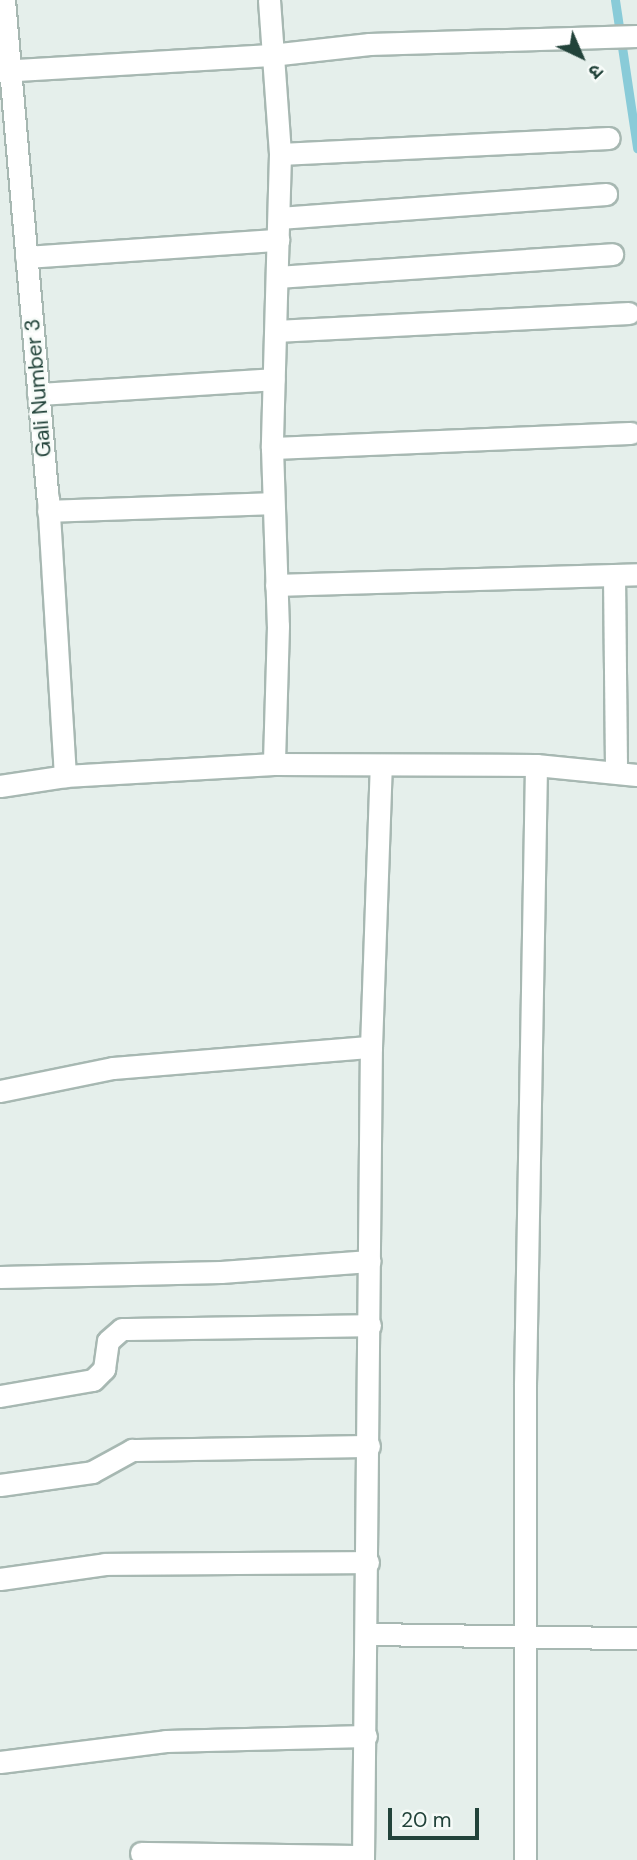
<!DOCTYPE html>
<html>
<head>
<meta charset="utf-8">
<style>
  body { margin:0 }
  #map { position:relative; width:637px; height:1860px; overflow:hidden; background:#e5efeb; font-family:"DM Sans","Noto Sans Devanagari",sans-serif }
  div>[style] { position:absolute }
  .stream>* { height:9px; margin:-4.5px; padding:0 4.5px; transform-origin:4.5px; border-radius:4.5px; background:#89cbd8 }
  .roads { filter:drop-shadow(2px 0 #a7b8b2) drop-shadow(-2px 0 #a7b8b2) drop-shadow(0 2px #a7b8b2) drop-shadow(0 -2px #a7b8b2) }
  .minor>* { height:21px; margin:-10.5px; padding:0 10.5px; transform-origin:10.5px; border-radius:10.5px; background:#fff }
  span { translate:-50% -50%; white-space:nowrap; text-align:center; line-height:1.15; -webkit-text-stroke:5px #f6fbf8; paint-order:stroke }
  .street-label { font-size:21px; color:#22433a }
  .north { position:absolute; left:546px; top:21px; width:70px; height:70px; -webkit-text-stroke:5px #f6fbf8; paint-order:stroke; rotate:136deg; font-size:19px; font-weight:700; line-height:28px; text-align:center; color:#22433a }
  .north::after { content:''; display:block; margin:auto; width:24px; height:32px; background:#22433a; clip-path:polygon(50% 0,100% 100%,50% 72%,0 100%) }
  .scale { position:absolute; left:388px; top:1808px; width:91px; height:32px; box-sizing:border-box; border:4px solid #22433a; border-top:0; padding-left:9px; font-size:21px; line-height:24px; white-space:nowrap; color:#22433a; -webkit-text-stroke:5px #f6fbf8; paint-order:stroke }
</style>
</head>
<body>
<div id="map">
  <div class="stream">
    <div style="left:615px;top:0;width:150px;rotate:81.5deg"></div>
  </div>
  <div class="roads">
    <div class="minor">
      <div style="left:4px;top:0;width:500px;rotate:85deg"></div>
      <div style="left:48px;top:498px;width:279px;rotate:86.5deg"></div>
      <div style="left:269px;top:0;width:154px;rotate:85.9deg"></div>
      <div style="left:280px;top:154px;width:294px;rotate:91.6deg"></div>
      <div style="left:272px;top:448px;width:178px;rotate:88.1deg"></div>
      <div style="left:278px;top:626px;width:138px;rotate:91.7deg"></div>
      <div style="left:0;top:71px;width:271px;rotate:-3.4deg"></div>
      <div style="left:271px;top:55px;width:99px;rotate:-6.4deg"></div>
      <div style="left:369px;top:44px;width:268px;rotate:-1.7deg"></div>
      <div style="left:280px;top:154px;width:329px;rotate:-2.8deg"></div>
      <div style="left:279px;top:218px;width:328px;rotate:-4.2deg"></div>
      <div style="left:26px;top:257px;width:253px;rotate:-3.9deg"></div>
      <div style="left:277px;top:277px;width:336px;rotate:-3.9deg"></div>
      <div style="left:276px;top:331px;width:353px;rotate:-2.9deg"></div>
      <div style="left:38px;top:394px;width:236px;rotate:-3.6deg"></div>
      <div style="left:272px;top:448px;width:359px;rotate:-2.4deg"></div>
      <div style="left:48px;top:511px;width:225px;rotate:-2deg"></div>
      <div style="left:614px;top:575px;width:197px;rotate:89.4deg"></div>
      <div style="left:276px;top:585px;width:361px;rotate:-1.7deg"></div>
      <div style="left:0;top:786px;width:66px;rotate:-8.7deg"></div>
      <div style="left:65px;top:776px;width:209px;rotate:-3.3deg"></div>
      <div style="left:274px;top:764px;width:262px;rotate:0.2deg"></div>
      <div style="left:536px;top:765px;width:101px;rotate:5.7deg"></div>
      <div style="left:0;top:1091px;width:115px;rotate:-11.5deg"></div>
      <div style="left:113px;top:1068px;width:259px;rotate:-4.7deg"></div>
      <div style="left:0;top:1277px;width:221px;rotate:-1.3deg"></div>
      <div style="left:221px;top:1272px;width:149px;rotate:-4.2deg"></div>
      <div style="left:0;top:1396px;width:94px;rotate:-9.8deg"></div>
      <div style="left:93px;top:1380px;width:16px;rotate:-45deg"></div>
      <div style="left:104px;top:1369px;width:28px;rotate:-82deg"></div>
      <div style="left:108px;top:1341px;width:18px;rotate:-41deg"></div>
      <div style="left:122px;top:1329px;width:248px;rotate:-0.9deg"></div>
      <div style="left:0;top:1485px;width:93px;rotate:-8deg"></div>
      <div style="left:92px;top:1472px;width:46px;rotate:-28.8deg"></div>
      <div style="left:132px;top:1450px;width:237px;rotate:-1deg"></div>
      <div style="left:0;top:1579px;width:106px;rotate:-8.1deg"></div>
      <div style="left:105px;top:1564px;width:263px;rotate:-0.4deg"></div>
      <div style="left:368px;top:1634px;width:269px;rotate:0.9deg"></div>
      <div style="left:0;top:1762px;width:167px;rotate:-7.2deg"></div>
      <div style="left:166px;top:1741px;width:200px;rotate:-1.4deg"></div>
      <div style="left:141px;top:1853px;width:222px;rotate:0.8deg"></div>
      <div style="left:363px;top:1860px;width:813px;rotate:-89.44deg"></div>
      <div style="left:371px;top:1047px;width:282px;rotate:-88deg"></div>
      <div style="left:525px;top:1860px;width:476px;rotate:-90deg"></div>
      <div style="left:525px;top:1384px;width:619px;rotate:-88.98deg"></div>
    </div>
  </div>
  <div class="street-label">
    <span style="left:38px;top:388px;rotate:-95deg">Gali Number 3</span>
  </div>
  <div class="north">उ</div>
  <div class="scale">20 m</div>
</div>
</body>
</html>
